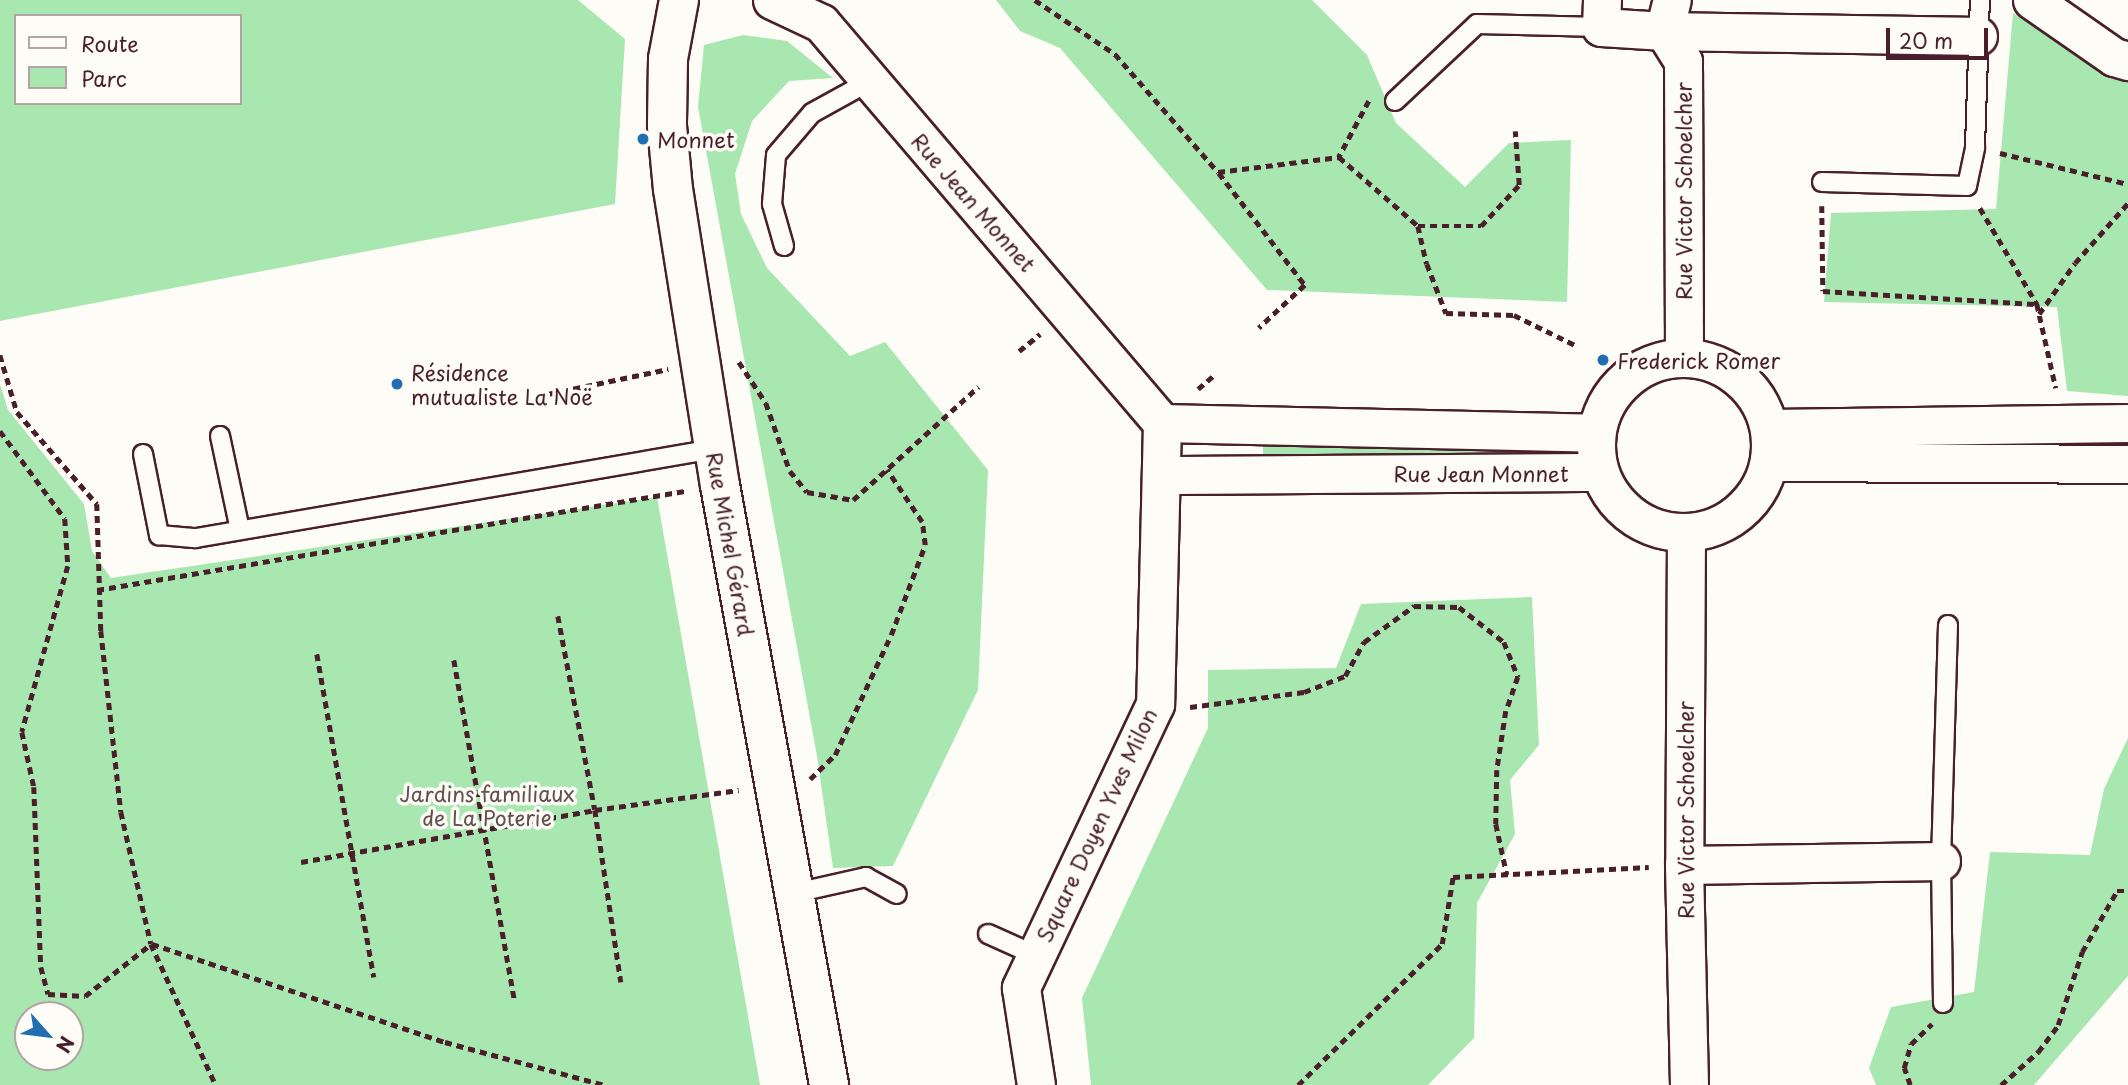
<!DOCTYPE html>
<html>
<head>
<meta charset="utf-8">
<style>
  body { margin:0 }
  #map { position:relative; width:2128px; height:1085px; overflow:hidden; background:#fdfcf7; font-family:"Playpen Sans",sans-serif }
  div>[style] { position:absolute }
  .green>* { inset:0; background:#a8e7af; transform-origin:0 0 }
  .path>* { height:4.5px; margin-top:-2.25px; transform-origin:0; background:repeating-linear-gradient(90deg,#4a1f2b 0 7px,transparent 0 12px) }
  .roads { filter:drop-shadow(2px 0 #4a1f2b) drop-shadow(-2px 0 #4a1f2b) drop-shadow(0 2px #4a1f2b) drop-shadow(0 -2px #4a1f2b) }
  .lane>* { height:18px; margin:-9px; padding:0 9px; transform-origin:9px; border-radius:9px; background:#fdfcf7 }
  .street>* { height:37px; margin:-18.5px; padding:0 18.5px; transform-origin:18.5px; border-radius:18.5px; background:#fdfcf7 }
  .street>.ring { margin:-18.5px; padding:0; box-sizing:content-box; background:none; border:37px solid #fdfcf7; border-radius:50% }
  .secondary>* { height:38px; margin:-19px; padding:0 19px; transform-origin:19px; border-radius:19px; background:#fdfcf7 }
  .dots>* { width:19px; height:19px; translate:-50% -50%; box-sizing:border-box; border:4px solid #fdfcf7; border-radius:50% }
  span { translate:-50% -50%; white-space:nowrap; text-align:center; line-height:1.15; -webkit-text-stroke:7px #fdfcf7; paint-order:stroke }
  .poi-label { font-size:21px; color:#4a1f2b }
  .left { translate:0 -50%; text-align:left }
  .street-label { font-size:21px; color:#4a1f2b }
  .park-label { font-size:21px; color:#62514c }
  .legend { position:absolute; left:14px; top:14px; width:228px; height:91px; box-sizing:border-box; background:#fdfcf7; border:2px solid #b5a4a5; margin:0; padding:9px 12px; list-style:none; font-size:21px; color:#4a1f2b }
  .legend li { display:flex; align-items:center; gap:14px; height:35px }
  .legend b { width:35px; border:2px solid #b5a4a5 }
  .north { position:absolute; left:14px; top:1001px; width:70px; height:70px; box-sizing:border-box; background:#fdfcf7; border:2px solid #b5a4a5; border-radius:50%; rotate:118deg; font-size:19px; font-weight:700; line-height:28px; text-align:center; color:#4a1f2b }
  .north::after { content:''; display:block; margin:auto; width:24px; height:32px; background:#1f6fb2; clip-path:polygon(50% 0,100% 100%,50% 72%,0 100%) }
  .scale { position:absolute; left:1886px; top:28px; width:102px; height:32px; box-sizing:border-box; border:4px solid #4a1f2b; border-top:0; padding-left:9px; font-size:21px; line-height:24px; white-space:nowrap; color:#4a1f2b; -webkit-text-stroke:5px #fdfcf7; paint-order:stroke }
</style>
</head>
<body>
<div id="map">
  <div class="green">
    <div style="clip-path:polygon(evenodd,0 0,578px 0,625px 39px,615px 204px,0 321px,0 0,16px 16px,240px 16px,240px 103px,16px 103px,16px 16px)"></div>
    <div style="clip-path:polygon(996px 0,1312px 0,1367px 55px,1396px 123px,1465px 187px,1509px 143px,1571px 140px,1567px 302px,1267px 290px,1060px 48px,1020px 31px)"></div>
    <div style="clip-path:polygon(2013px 13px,2085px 57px,2128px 73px,2128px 396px,2067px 391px,2057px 307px,1824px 302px,1831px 213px,1996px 209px)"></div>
    <div style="clip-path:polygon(743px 35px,787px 41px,833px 78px,789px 81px,752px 121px,735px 174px,741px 214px,767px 268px,850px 356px,885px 342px,988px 470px,978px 690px,893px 866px,833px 868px,817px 756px,698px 107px,704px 45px)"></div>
    <div style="clip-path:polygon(evenodd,0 384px,8px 410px,84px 504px,92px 551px,111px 578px,657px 497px,760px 1085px,0 1085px,0 384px,28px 1015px,70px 1015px,70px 1057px,28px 1057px,28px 1015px)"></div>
    <div style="left:1263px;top:424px;width:298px;height:40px"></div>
    <div style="clip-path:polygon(1532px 597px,1539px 745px,1510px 780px,1515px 834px,1477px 903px,1474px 1038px,1428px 1085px,1091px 1085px,1082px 998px,1208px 728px,1208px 670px,1336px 668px,1361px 604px)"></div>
    <div style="clip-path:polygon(2128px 738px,2128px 976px,2034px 1085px,1876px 1085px,1869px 1068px,1891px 1007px,1974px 992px,1990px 852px,2090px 855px,2104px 789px)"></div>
  </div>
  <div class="path">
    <div style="left:1035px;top:0;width:97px;rotate:34deg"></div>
    <div style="left:1115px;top:54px;width:157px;rotate:48.9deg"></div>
    <div style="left:1218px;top:172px;width:122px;rotate:-7.1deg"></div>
    <div style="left:1369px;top:101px;width:64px;rotate:118.2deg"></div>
    <div style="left:1339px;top:157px;width:105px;rotate:41.1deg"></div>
    <div style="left:1418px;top:226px;width:39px;rotate:77deg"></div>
    <div style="left:1427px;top:264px;width:53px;rotate:68.8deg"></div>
    <div style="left:1446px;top:313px;width:68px;rotate:1.7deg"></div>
    <div style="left:1514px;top:315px;width:68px;rotate:26.2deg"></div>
    <div style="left:2000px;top:153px;width:132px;rotate:13.6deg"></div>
    <div style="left:1219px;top:173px;width:141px;rotate:52.5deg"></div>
    <div style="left:1305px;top:285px;width:63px;rotate:136.9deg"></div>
    <div style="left:1822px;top:206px;width:85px;rotate:89.3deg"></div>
    <div style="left:1823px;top:291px;width:214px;rotate:3.5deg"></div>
    <div style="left:1980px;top:208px;width:112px;rotate:59.3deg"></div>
    <div style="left:2037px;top:304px;width:86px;rotate:77.3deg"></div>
    <div style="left:1418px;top:226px;width:63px"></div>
    <div style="left:1481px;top:226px;width:56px;rotate:-47.2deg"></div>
    <div style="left:1519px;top:185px;width:54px;rotate:-94.2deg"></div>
    <div style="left:2039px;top:314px;width:62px;rotate:-54.8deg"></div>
    <div style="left:2075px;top:263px;width:80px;rotate:-48.5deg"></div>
    <div style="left:1019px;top:351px;width:27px;rotate:-39deg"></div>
    <div style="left:0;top:355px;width:59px;rotate:73.4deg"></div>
    <div style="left:17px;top:412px;width:122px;rotate:49deg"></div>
    <div style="left:97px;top:504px;width:127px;rotate:88.2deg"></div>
    <div style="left:101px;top:631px;width:182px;rotate:83.7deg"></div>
    <div style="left:121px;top:812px;width:135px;rotate:77.2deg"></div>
    <div style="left:151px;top:944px;width:155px;rotate:65.3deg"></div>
    <div style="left:739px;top:362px;width:49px;rotate:56.6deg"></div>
    <div style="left:766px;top:403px;width:72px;rotate:70.6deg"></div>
    <div style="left:790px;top:471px;width:27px;rotate:51deg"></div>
    <div style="left:807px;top:492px;width:47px;rotate:9.9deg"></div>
    <div style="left:853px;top:500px;width:169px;rotate:-42.1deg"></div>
    <div style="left:1198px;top:389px;width:20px;rotate:-41deg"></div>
    <div style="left:1604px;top:390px;width:9px;rotate:63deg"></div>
    <div style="left:538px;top:396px;width:133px;rotate:-11.7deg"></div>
    <div style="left:0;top:431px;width:109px;rotate:53.5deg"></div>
    <div style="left:65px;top:519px;width:47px;rotate:86.3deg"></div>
    <div style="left:68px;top:566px;width:172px;rotate:105.5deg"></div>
    <div style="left:22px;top:732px;width:56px;rotate:77.7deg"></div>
    <div style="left:34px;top:787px;width:180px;rotate:87.8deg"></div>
    <div style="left:41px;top:967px;width:28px;rotate:75deg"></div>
    <div style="left:48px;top:994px;width:37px;rotate:3deg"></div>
    <div style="left:85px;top:996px;width:84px;rotate:-38.2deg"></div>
    <div style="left:97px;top:590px;width:596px;rotate:-9.56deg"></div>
    <div style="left:558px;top:616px;width:197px;rotate:79.2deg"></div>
    <div style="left:595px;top:810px;width:174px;rotate:81.4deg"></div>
    <div style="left:317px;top:654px;width:328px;rotate:80deg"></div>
    <div style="left:454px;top:660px;width:346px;rotate:79.9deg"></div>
    <div style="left:1190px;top:707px;width:115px;rotate:-7.5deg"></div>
    <div style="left:1304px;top:692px;width:44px;rotate:-21.3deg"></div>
    <div style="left:1345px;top:676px;width:39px;rotate:-61deg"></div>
    <div style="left:1364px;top:642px;width:62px;rotate:-35.8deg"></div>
    <div style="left:1414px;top:606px;width:45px;rotate:1.3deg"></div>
    <div style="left:1459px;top:607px;width:57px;rotate:37.9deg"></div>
    <div style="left:1504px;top:642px;width:38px;rotate:68deg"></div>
    <div style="left:1518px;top:677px;width:36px;rotate:109deg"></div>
    <div style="left:1506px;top:711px;width:60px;rotate:98.7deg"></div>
    <div style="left:1497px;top:770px;width:54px;rotate:91.1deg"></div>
    <div style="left:1496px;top:824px;width:52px;rotate:77.8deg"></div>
    <div style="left:810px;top:779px;width:35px;rotate:-44deg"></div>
    <div style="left:835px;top:755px;width:132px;rotate:-65deg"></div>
    <div style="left:891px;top:635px;width:96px;rotate:-69.3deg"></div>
    <div style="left:925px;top:545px;width:23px;rotate:-97deg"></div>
    <div style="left:922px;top:522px;width:63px;rotate:-123.9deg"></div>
    <div style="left:301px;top:862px;width:299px;rotate:-10deg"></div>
    <div style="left:595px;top:810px;width:145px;rotate:-7.9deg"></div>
    <div style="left:152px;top:944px;width:309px;rotate:18.5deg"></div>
    <div style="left:445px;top:1042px;width:165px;rotate:15.1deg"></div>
    <div style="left:1298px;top:1085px;width:202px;rotate:-44.4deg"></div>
    <div style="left:1442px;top:944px;width:68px;rotate:-80.7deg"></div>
    <div style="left:1453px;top:877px;width:196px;rotate:-2.9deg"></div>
    <div style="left:1910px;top:1085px;width:18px;rotate:-109deg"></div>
    <div style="left:1904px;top:1068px;width:25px;rotate:-74deg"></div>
    <div style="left:1911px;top:1044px;width:29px;rotate:-44deg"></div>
    <div style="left:2001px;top:1085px;width:50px;rotate:-41.7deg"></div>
    <div style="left:2038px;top:1052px;width:34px;rotate:-53deg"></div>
    <div style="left:2058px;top:1025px;width:77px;rotate:-71.8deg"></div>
    <div style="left:2082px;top:952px;width:70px;rotate:-60.2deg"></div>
    <div style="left:2117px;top:891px;width:11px"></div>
  </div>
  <div class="roads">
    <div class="lane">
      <div style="left:1395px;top:101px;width:112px;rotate:-43.2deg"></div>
      <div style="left:1477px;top:24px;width:124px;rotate:1.4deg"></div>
      <div style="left:1822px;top:182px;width:145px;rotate:1.6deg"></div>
      <div style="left:1967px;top:186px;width:40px;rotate:-78deg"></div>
      <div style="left:1975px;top:147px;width:147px;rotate:-88.1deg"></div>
      <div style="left:784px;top:246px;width:44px;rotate:-105.9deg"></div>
      <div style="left:772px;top:204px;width:49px;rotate:-85.3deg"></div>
      <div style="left:776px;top:155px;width:55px;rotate:-49.4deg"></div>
      <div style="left:812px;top:113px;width:66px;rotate:-28.9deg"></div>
      <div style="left:220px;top:436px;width:96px;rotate:78deg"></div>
      <div style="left:143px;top:454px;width:83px;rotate:78.8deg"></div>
      <div style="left:159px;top:535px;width:37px;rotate:5deg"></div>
      <div style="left:196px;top:538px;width:526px;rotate:-9.75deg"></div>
      <div style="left:795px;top:893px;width:73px;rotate:-12.7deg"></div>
      <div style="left:866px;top:877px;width:35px;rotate:29deg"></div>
      <div style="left:988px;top:934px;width:51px;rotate:24.1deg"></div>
      <div style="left:1943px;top:1003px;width:142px;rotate:-90.8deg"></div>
      <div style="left:1941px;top:861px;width:236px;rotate:-88.3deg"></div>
    </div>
    <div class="street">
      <div style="left:772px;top:0;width:54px;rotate:25.1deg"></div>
      <div style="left:821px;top:23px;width:526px;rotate:49.55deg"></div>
      <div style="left:1162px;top:423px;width:281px;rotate:91.4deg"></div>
      <div style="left:1155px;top:704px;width:314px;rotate:115.3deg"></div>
      <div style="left:1021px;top:988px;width:98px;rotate:81.2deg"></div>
      <div style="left:1602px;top:0;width:27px;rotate:92deg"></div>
      <div style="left:1601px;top:27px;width:63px;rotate:3.6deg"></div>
      <div style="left:1664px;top:31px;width:32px;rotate:-76deg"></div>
      <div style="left:2032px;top:0;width:100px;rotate:34.8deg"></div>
      <div style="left:2114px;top:57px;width:15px;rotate:16deg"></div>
      <div style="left:1664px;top:31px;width:36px;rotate:58deg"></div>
      <div style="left:1683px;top:61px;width:296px;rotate:89.8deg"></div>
      <div style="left:1664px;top:31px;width:314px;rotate:0.9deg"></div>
      <div class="ring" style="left:1596px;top:358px;width:137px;height:137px"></div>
      <div style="left:1162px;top:423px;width:433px;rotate:1.3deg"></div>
      <div style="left:1770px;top:428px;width:358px;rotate:-0.8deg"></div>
      <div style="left:1770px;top:462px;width:358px;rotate:0.3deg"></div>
      <div style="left:1162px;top:475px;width:437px;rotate:-0.4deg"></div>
      <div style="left:1686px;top:534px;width:331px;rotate:90.3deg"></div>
      <div style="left:1684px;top:865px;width:220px;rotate:88.7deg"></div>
      <div style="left:1684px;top:865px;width:257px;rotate:-0.9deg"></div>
    </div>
    <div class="secondary">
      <div style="left:679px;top:0;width:60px;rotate:100.6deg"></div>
      <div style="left:668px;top:59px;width:67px;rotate:90.9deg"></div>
      <div style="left:667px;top:126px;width:63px;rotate:84.6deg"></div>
      <div style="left:673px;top:189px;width:300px;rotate:81deg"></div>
      <div style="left:720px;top:485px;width:610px;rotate:79.7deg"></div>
    </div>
  </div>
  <div class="dots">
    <div style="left:643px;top:139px;background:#1f6fb2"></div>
    <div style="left:1603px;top:360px;background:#1f6fb2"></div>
    <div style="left:397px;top:384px;background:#1f6fb2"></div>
  </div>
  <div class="poi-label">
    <span class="left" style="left:657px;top:139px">Monnet</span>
    <span class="left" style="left:1617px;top:360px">Frederick Romer</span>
    <span class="left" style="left:411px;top:384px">Résidence<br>mutualiste La Noë</span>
  </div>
  <div class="street-label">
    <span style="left:1683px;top:191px;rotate:-90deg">Rue Victor Schoelcher</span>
    <span style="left:974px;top:202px;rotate:49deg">Rue Jean Monnet</span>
    <span style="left:1481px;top:473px">Rue Jean Monnet</span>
    <span style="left:731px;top:544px;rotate:80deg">Rue Michel Gérard</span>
    <span style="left:1685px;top:810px;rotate:-90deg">Rue Victor Schoelcher</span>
    <span style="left:1096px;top:825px;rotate:-65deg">Square Doyen Yves Milon</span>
  </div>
  <div class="park-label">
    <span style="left:487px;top:805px">Jardins familiaux<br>de La Poterie</span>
  </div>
  <ul class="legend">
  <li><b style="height:9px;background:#fdfcf7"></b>Route</li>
  <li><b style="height:19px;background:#a8e7af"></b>Parc</li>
  </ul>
  <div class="north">N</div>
  <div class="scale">20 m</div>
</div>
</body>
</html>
